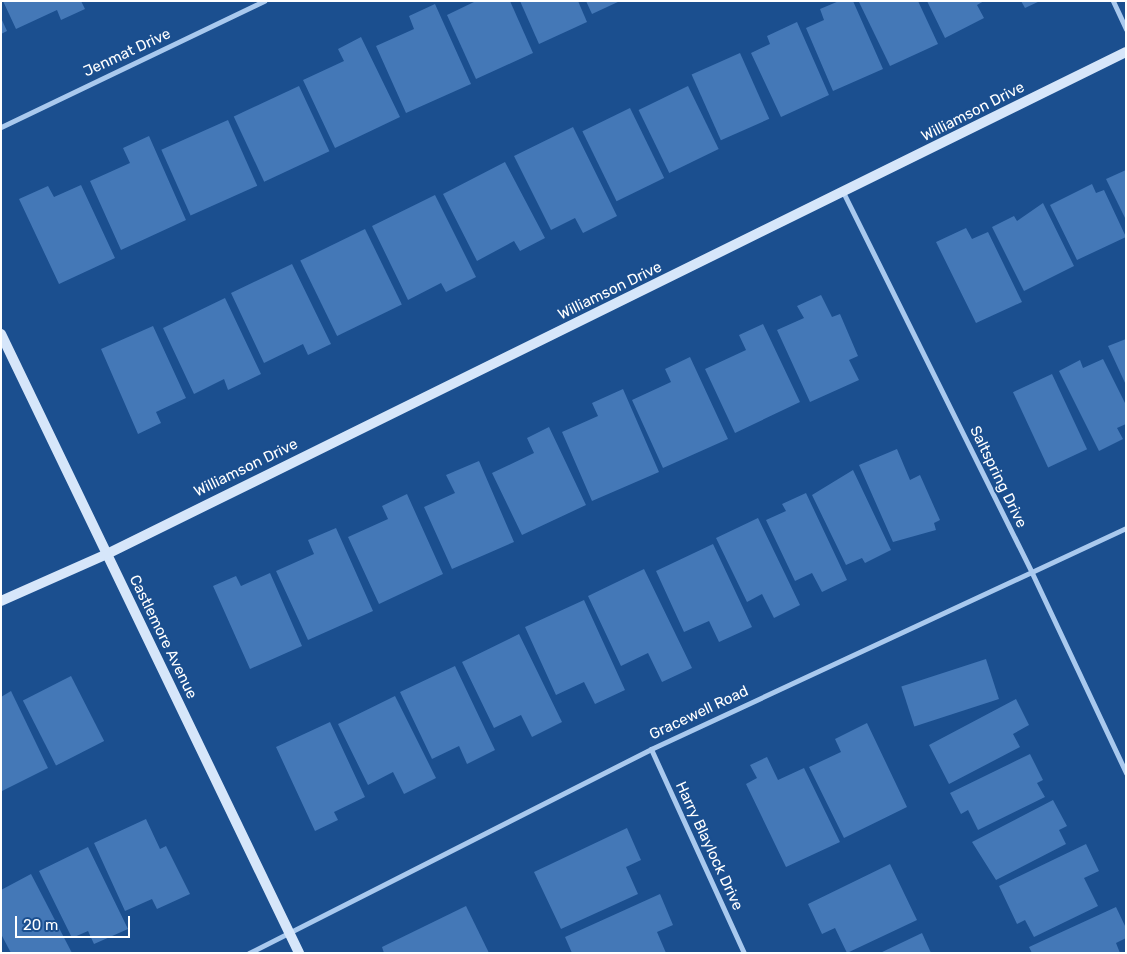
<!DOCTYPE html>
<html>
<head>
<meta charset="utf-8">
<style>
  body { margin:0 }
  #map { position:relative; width:1127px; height:954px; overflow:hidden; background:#1b4f8f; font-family:Rubik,sans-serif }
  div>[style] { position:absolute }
  .building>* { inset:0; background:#4478b7; transform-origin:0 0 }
  .street>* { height:5px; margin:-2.5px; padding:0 2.5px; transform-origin:2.5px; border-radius:2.5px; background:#a9c9ee }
  .secondary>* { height:10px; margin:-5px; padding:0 5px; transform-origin:5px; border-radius:5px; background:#d6e6fa }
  span { translate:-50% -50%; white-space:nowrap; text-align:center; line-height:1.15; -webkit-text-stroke:4px #1b4f8f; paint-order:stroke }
  .street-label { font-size:15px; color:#fff }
  .frame { position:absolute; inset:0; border:2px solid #fff; pointer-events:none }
  .scale { position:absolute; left:15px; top:916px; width:115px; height:22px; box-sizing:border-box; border:2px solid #fff; border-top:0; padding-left:6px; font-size:15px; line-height:18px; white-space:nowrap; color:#fff; -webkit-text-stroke:4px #1b4f8f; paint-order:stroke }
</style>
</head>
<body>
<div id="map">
  <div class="building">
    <div style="clip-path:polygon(3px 1px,81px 1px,85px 9px,61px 20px,57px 10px,16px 29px)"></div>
    <div style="clip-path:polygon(476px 1px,510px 1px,533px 53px,476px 79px,447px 15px)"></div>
    <div style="clip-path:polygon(520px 1px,578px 1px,587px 22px,539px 44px)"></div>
    <div style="clip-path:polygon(586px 1px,620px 1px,592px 14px)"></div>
    <div style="clip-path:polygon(839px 1px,853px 1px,883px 69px,833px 91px,806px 28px,824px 20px,820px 9px)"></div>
    <div style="clip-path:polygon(918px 1px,938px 44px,890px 66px,859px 2px)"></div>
    <div style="clip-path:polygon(927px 1px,984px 1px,977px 5px,984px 18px,945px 38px)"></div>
    <div style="clip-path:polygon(1021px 1px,1040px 1px,1025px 8px)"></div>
    <div style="clip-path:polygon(435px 4px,471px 84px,406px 113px,376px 46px,414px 29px,409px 16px)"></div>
    <div style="clip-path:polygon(1px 18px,7px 31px,1px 34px)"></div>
    <div style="clip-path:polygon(797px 22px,829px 95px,781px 117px,751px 53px,770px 44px,767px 36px)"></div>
    <div style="clip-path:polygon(361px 37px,400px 117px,335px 148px,303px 80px,344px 61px,338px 49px)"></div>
    <div style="left:740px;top:53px;width:72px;height:53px;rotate:66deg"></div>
    <div style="left:299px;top:86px;width:72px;height:72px;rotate:65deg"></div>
    <div style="left:688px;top:86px;width:70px;height:55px;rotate:64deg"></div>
    <div style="left:630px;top:108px;width:78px;height:53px;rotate:64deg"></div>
    <div style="left:228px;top:120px;width:72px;height:73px;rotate:66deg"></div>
    <div style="clip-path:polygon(573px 127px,617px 216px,583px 233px,575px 218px,551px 230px,514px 156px)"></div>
    <div style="clip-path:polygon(149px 136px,186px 220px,121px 250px,90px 181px,130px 163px,123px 148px)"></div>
    <div style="clip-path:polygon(505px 162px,545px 238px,520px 251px,514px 241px,477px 261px,443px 194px)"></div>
    <div style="clip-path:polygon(1126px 170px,1126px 220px,1106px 179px)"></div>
    <div style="clip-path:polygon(1092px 184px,1096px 193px,1104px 190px,1126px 237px,1077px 260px,1050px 205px)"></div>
    <div style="clip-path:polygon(81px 185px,115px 258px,59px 284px,19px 199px,48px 186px,54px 197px)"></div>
    <div style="clip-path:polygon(435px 195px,476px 277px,446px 292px,441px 283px,408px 300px,372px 226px)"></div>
    <div style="clip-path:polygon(1043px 203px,1074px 266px,1024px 291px,992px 227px,1014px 216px,1017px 221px)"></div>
    <div style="clip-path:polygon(966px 228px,972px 239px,988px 232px,1022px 302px,976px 323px,936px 242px)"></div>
    <div style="left:365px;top:229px;width:84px;height:72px;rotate:64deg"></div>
    <div style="clip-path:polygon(292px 264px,331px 344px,308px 355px,303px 344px,264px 363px,231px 293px)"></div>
    <div style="clip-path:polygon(821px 295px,832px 317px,840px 314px,858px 356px,849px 360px,859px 380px,810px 402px,777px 330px,804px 318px,797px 306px)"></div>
    <div style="clip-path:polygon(225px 298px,261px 374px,228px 390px,224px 379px,194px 394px,163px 328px)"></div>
    <div style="clip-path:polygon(763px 324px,800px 402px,735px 433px,705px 369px,746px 350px,739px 335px)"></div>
    <div style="clip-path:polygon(153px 326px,186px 398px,156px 412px,161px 423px,138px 434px,101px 349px)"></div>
    <div style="clip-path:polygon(1126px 339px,1126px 385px,1108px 346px)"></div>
    <div style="clip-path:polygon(690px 357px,728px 439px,663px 468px,632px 400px,671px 382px,665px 369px)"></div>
    <div style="clip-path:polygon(1103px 359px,1126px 405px,1126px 424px,1117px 428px,1123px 439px,1099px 451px,1059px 371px,1080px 360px,1083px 368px)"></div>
    <div style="left:1052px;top:374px;width:83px;height:43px;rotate:65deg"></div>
    <div style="clip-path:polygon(623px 389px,659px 472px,592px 501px,562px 432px,598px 416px,592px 403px)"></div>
    <div style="clip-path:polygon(549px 427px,586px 505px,522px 535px,492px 473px,534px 453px,527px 438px)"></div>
    <div style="clip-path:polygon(897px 449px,910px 480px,920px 475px,940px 520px,934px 523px,936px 530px,893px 542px,859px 465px)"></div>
    <div style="clip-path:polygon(479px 461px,514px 542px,452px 569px,424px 507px,455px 493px,446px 475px)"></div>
    <div style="clip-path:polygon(853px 470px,891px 550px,865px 563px,862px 558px,846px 565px,812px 495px)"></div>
    <div style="clip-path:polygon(806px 493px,847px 580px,822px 592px,812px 573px,795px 581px,766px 520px,786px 511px,782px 504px)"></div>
    <div style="clip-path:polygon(407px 494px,443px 574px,379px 604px,348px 537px,388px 519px,382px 506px)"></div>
    <div style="clip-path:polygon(758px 518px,800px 605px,774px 618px,762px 594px,747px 602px,716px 538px)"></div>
    <div style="clip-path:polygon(336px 528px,373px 611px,308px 640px,276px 571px,314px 554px,308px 540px)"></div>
    <div style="clip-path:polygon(713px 544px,752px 627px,719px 642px,709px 621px,684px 632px,656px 571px)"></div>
    <div style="clip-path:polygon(644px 569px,692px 668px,662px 682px,648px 653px,621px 666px,588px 596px)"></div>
    <div style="clip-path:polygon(270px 573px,302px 646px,250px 669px,213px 586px,236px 576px,241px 586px)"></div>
    <div style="clip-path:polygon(584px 600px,625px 690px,595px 704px,584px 682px,556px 695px,525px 627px)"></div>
    <div style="clip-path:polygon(519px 634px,562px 722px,532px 737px,521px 715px,494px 728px,462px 662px)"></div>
    <div style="left:986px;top:659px;width:42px;height:89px;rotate:72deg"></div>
    <div style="clip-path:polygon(455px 666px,495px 750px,467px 764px,459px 746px,432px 759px,400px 692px)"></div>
    <div style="left:71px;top:676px;width:73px;height:54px;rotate:63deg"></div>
    <div style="clip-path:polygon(11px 691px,48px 768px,2px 791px,1px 697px)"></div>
    <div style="clip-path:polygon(395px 696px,436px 778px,404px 794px,393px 772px,368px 785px,338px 724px)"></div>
    <div style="clip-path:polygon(1016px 699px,1029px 725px,1013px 734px,1020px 747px,949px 784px,929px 745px)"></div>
    <div style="clip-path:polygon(330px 722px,365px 797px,334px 812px,338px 820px,315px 831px,276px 747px)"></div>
    <div style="clip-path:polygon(867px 723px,907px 807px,844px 838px,809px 767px,841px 752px,835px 739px)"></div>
    <div style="clip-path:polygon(1030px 754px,1043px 780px,1037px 783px,1045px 797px,978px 830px,968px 810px,961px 814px,950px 793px)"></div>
    <div style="clip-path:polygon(767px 757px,778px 780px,804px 768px,840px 842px,786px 867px,746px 784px,757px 778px,750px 765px)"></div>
    <div style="clip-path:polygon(1053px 800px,1067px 826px,1059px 830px,1066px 844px,996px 880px,972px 842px)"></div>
    <div style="clip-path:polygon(146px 819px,160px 849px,166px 846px,190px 894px,157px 909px,152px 899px,125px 911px,94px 843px)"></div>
    <div style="clip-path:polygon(627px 828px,641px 860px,626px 867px,638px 894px,561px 929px,534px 872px)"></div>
    <div style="clip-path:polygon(1086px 844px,1099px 871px,1084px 878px,1098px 906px,1034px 937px,1025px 920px,1017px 924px,999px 886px)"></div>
    <div style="clip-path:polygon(88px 847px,128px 929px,94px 944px,88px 931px,72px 938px,39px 871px)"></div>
    <div style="clip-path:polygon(890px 864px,917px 920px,847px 953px,835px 928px,822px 934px,808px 904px)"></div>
    <div style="clip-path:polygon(31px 874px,72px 953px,11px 953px,1px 934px,1px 890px)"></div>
    <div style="clip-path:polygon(660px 894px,673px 925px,657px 932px,666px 953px,572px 953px,565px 937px)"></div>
    <div style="clip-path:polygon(466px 906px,489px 953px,384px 953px,382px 947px)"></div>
    <div style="clip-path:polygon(1116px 907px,1126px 928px,1126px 938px,1116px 943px,1120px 953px,1032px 953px,1029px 947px)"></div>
    <div style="clip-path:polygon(922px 933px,931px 953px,880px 953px)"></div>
  </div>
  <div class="street">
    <div style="left:1113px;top:1px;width:31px;rotate:65deg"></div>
    <div style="left:1px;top:127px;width:292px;rotate:-25.6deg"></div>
    <div style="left:844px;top:194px;width:423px;rotate:63.6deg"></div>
    <div style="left:1032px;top:573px;width:221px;rotate:64.8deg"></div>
    <div style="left:651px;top:749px;width:224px;rotate:65.5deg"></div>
    <div style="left:249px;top:953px;width:451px;rotate:-26.9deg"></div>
    <div style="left:651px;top:749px;width:524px;rotate:-24.95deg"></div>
  </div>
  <div class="secondary">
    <div style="left:1px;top:334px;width:687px;rotate:64.29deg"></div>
    <div style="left:1px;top:601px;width:116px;rotate:-23.9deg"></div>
    <div style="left:107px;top:554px;width:1136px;rotate:-26.23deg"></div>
  </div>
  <div class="street-label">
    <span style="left:127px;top:53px;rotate:-25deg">Jenmat Drive</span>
    <span style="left:973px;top:112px;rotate:-27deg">Williamson Drive</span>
    <span style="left:610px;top:291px;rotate:-26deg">Williamson Drive</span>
    <span style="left:246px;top:468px;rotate:-26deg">Williamson Drive</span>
    <span style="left:998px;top:477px;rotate:64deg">Saltspring Drive</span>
    <span style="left:163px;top:637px;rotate:64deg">Castlemore Avenue</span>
    <span style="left:699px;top:713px;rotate:-25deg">Gracewell Road</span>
    <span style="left:709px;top:846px;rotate:65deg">Harry Blaylock Drive</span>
  </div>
  <div class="frame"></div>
  <div class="scale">20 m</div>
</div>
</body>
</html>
